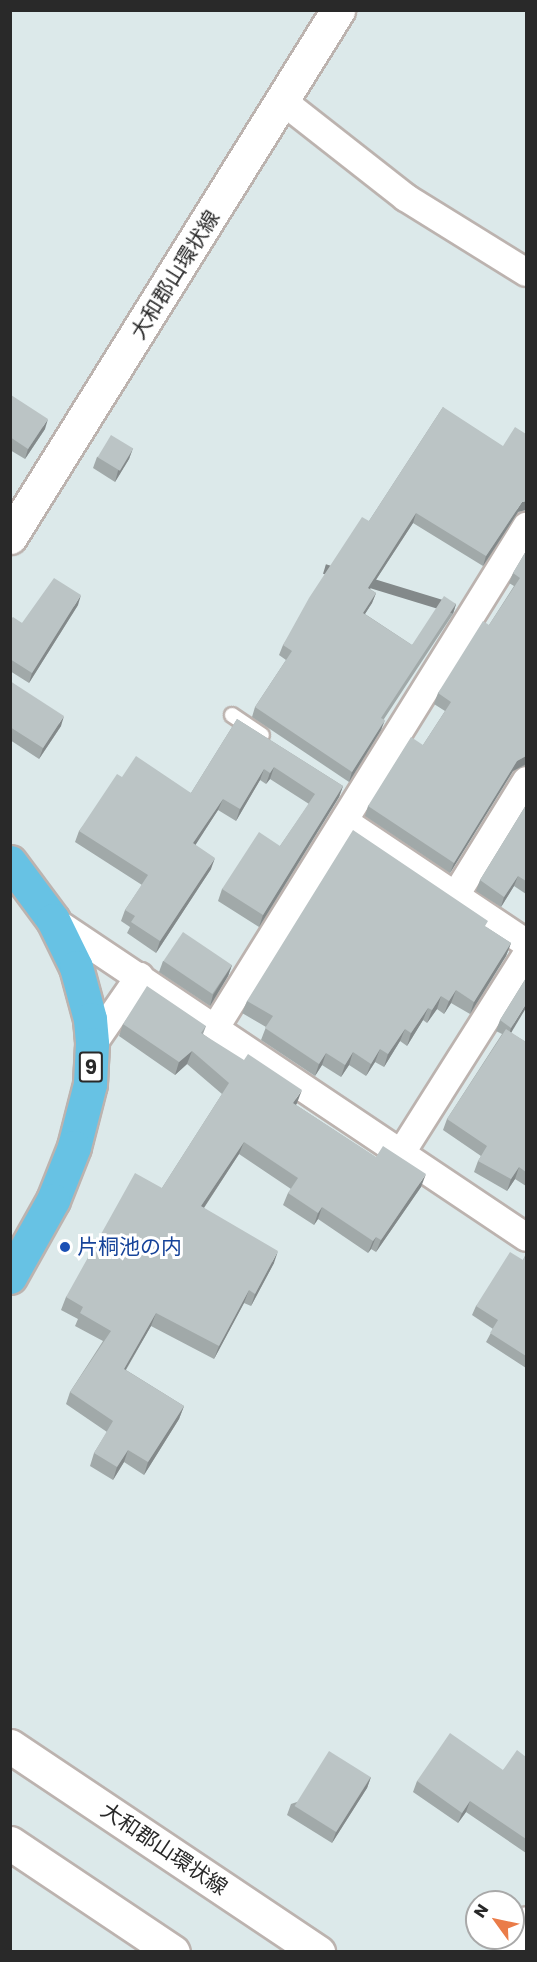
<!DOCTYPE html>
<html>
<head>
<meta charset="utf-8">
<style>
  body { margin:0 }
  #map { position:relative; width:537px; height:1962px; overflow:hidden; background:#dce9ea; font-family:Poppins,"Noto Sans JP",sans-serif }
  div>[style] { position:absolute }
  .roads { filter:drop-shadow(2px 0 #bcb3af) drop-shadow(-2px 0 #bcb3af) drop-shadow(0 2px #bcb3af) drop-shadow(0 -2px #bcb3af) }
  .service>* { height:14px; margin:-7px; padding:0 7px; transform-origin:7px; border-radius:7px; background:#fff }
  .minor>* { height:27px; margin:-13.5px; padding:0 13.5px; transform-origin:13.5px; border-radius:13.5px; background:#fff }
  .secondary>* { height:33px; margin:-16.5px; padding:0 16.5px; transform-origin:16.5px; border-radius:16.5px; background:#fff }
  .primary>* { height:33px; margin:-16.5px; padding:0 16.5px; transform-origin:16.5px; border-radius:16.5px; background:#67c2e4 }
  .wall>* { inset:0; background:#a1a9a9 }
  .shaded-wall>* { inset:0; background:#83898a; transform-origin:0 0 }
  .building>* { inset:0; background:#bbc4c5; transform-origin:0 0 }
  .dots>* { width:16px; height:16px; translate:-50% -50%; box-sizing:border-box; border:3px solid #fff; border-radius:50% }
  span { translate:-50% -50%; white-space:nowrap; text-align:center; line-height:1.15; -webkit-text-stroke:6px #fff; paint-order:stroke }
  .shield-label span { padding:2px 4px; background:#fff; border:2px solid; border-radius:4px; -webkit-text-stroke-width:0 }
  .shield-label { font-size:20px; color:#292929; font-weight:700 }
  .street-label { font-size:21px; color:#292929 }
  .transit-label { font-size:21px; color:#164399 }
  .left { translate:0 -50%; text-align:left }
  .frame { position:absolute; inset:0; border:12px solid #292929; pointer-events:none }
  .north { position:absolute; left:465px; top:1890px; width:60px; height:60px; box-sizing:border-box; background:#fff; border:2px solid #a9a9a9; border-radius:50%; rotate:303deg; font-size:16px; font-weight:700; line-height:24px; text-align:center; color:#292929 }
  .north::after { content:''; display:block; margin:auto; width:21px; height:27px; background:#ea7c49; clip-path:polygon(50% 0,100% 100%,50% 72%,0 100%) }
</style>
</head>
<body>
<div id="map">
  <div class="roads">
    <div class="service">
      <div style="left:232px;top:715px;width:36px;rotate:34deg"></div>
    </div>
    <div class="minor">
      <div style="left:284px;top:102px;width:154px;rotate:38.1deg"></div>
      <div style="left:405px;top:197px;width:142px;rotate:31.8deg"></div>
      <div style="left:344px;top:821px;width:219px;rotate:33.8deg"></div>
      <div style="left:455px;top:895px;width:135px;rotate:-58.3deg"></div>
      <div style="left:53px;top:920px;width:569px;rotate:33.83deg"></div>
      <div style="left:215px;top:1027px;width:590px;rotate:-58.17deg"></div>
      <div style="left:92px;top:1044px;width:83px;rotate:-55.3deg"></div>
      <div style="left:401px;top:1152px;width:234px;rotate:-57.7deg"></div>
      <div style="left:507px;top:1952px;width:37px;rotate:-59deg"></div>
    </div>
    <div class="secondary">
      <div style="left:10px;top:537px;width:621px;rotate:-58.1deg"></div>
      <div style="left:10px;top:1746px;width:371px;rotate:33.8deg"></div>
      <div style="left:10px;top:1843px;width:196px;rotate:33.8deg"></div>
    </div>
    <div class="primary">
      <div style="left:10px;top:862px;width:72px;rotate:53.4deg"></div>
      <div style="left:53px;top:920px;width:52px;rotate:63.9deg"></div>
      <div style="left:76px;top:967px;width:54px;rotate:74.9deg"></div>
      <div style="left:90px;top:1019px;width:25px;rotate:85deg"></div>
      <div style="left:92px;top:1044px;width:40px;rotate:92.9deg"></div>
      <div style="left:90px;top:1084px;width:65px;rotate:104.3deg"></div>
      <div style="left:74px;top:1147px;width:57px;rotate:111.6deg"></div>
      <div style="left:53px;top:1200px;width:88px;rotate:119.2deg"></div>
    </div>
  </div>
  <div class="wall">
    <div style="clip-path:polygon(10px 396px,45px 429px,25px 459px,10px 450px)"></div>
    <div style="clip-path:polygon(443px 407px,518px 512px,483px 566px,413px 523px,370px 589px,376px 593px,372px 603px,365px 614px,412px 645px,456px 604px,453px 614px,384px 719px,381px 730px,349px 782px,252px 717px,255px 707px,286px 660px,279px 655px,283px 645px,369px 521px)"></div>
    <div style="clip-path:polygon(133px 448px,129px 459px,115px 482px,93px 468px,97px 457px)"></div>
    <div style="clip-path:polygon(526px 551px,526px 765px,513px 771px,450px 873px,365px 816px,368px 806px,423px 745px,445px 711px,434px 704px,438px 693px,489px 625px,514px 586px,509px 583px,513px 573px)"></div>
    <div style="clip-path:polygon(78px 605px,29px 683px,10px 671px,10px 620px,22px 623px)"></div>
    <div style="clip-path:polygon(10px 681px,61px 726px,39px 759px,10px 740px)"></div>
    <div style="clip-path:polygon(237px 719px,343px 786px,339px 797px,259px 927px,218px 901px,222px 889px,280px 846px,309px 804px,270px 779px,266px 784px,260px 780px,236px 821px,218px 810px,195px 845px,211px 869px,156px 953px,127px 933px,130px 927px,121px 921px,125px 910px,142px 885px,75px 842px,79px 831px,122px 777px,191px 793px)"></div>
    <div style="clip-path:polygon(526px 805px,526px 894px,514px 886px,501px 907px,476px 891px,480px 880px)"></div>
    <div style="clip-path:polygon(486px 927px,511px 943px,506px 956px,470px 1014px,451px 1003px,444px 1014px,437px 1009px,427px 1023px,423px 1020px,407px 1046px,400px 1041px,384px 1067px,375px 1062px,366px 1076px,349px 1065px,341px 1077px,322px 1065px,315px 1076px,261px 1040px,266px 1027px,242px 1013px,247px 1001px)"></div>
    <div style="clip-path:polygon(163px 961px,232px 965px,228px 976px,210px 1006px,159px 972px)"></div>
    <div style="clip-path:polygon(526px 978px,511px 1033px,526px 1042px,526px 1186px,515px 1179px,507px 1191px,474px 1172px,478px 1161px,481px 1156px,443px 1130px,447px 1119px,502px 1034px,496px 1031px,500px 1020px)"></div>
    <div style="clip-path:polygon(123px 1024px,206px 1026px,203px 1034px,297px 1103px,296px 1105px,421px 1187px,376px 1252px,371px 1249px,368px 1253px,318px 1219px,314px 1225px,283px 1205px,288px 1193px,291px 1189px,239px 1154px,204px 1208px,274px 1263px,251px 1306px,244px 1303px,214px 1359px,151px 1326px,126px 1370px,184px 1406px,179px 1419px,144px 1475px,124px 1462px,113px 1480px,90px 1466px,94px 1453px,107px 1432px,66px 1404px,70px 1392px,103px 1341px,75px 1326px,78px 1319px,61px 1310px,66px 1297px,162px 1188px,222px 1094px,187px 1064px,175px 1075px,119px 1036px)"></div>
    <div style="clip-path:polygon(526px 1254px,526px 1368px,486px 1342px,493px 1329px,472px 1315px,476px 1306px,523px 1260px)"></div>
    <div style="clip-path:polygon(526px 1757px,526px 1853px,466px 1812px,458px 1823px,413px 1792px,417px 1781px,503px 1770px)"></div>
    <div style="clip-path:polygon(371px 1777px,367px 1788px,332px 1843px,287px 1815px,291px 1804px)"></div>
  </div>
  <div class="shaded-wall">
    <div style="clip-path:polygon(48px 419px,45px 429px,25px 459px,28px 449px)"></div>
    <div style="clip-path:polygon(133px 448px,129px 459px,115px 482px,118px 471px)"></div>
    <div style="clip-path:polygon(526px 501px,526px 510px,518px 512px,483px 566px,486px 556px,522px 502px)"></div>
    <div style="clip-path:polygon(416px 513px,413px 523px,364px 598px,368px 588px)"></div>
    <div style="clip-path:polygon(376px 593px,372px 603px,359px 623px,363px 613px)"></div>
    <div style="clip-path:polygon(81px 595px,78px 605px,29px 683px,32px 673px)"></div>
    <div style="left:456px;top:604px;width:10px;height:136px;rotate:107deg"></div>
    <div style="clip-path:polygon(64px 716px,61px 726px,39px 759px,43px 748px)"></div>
    <div style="clip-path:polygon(385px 720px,381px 730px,349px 782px,352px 772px)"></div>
    <div style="clip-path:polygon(526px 756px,526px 764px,513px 771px,450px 873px,454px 863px,517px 761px)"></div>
    <div style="clip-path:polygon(274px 767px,270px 779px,266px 784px,270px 773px)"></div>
    <div style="clip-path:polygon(264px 769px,260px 780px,236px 821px,240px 809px)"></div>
    <div style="clip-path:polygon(343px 786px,339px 797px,259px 927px,263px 915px)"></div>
    <div style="clip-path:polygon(223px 799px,218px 810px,189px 855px,193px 843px)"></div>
    <div style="clip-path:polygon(215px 858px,211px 869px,156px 953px,160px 941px)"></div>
    <div style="clip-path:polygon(518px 876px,514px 886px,501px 907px,504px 897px)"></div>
    <div style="clip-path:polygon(511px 943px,506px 956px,470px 1014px,474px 1002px)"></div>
    <div style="clip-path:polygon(232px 965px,228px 976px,210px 1006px,213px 995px)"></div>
    <div style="clip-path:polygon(456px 990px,451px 1003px,444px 1014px,449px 1001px)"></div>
    <div style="clip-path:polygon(441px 996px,437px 1009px,427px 1023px,432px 1010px)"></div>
    <div style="clip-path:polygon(526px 1004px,526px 1008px,508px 1038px,511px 1028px)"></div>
    <div style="clip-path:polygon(428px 1008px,423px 1020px,407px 1046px,411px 1033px)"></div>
    <div style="clip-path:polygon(405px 1029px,400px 1041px,384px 1067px,388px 1054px)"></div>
    <div style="clip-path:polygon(380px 1049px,375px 1062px,366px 1076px,371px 1064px)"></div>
    <div style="clip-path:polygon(192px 1051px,187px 1064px,175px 1075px,179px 1062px)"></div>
    <div style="clip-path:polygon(353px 1052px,349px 1065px,341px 1077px,345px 1065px)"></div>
    <div style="clip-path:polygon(326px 1053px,322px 1065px,315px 1076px,319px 1064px)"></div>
    <div style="clip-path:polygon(302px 1090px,297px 1103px,289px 1116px,293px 1103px)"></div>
    <div style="clip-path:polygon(244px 1142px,239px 1154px,197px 1218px,201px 1206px)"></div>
    <div style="clip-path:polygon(519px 1167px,515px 1179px,507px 1191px,511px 1179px)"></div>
    <div style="clip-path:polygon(426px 1174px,421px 1187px,376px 1252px,381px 1240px)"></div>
    <div style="clip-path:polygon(322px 1207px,318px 1219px,314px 1225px,318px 1213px)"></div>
    <div style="clip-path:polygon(376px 1237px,371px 1249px,368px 1253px,373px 1241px)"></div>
    <div style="clip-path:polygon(278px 1251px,274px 1263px,251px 1306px,255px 1294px)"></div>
    <div style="clip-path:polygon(249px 1290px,244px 1303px,214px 1359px,219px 1346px)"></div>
    <div style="clip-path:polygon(156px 1313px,151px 1326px,119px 1381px,124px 1369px)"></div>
    <div style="clip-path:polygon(184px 1406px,179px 1419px,144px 1475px,148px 1462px)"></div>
    <div style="clip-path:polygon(128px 1450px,124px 1462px,113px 1480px,117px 1467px)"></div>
    <div style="clip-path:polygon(371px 1777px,367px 1788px,332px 1843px,336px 1832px)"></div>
    <div style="clip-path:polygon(470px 1801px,466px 1812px,458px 1823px,462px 1813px)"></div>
  </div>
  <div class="building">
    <div style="clip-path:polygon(11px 395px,48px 419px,28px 449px,10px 437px,10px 396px)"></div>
    <div style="clip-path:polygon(443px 407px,503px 446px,515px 427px,526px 434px,526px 501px,522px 502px,486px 556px,416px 513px,368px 588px,376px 593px,363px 613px,412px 645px,444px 596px,456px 604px,381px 718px,385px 720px,352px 772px,255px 707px,292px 651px,283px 645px,309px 598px,362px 517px,369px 521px)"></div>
    <div style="left:111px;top:435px;width:26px;height:26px;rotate:31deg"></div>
    <div style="clip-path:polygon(526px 551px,526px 756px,517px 761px,454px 863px,368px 806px,411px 737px,423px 745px,451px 702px,438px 693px,483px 621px,489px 625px,520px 578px,513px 573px)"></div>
    <div style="clip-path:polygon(54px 578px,81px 595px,32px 673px,10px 659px,10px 620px,13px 617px,22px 623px)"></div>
    <div style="clip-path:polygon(10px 681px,64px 716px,43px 748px,10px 727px)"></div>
    <div style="clip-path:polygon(237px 719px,343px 786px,263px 915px,222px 889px,259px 832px,280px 846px,315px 794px,274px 767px,270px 773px,264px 769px,240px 809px,223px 799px,193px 843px,215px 858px,160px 941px,131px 922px,135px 916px,125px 910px,148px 875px,79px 831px,117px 774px,122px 777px,136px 756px,191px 793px)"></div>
    <div style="clip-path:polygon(526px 805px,526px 881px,518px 876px,504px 897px,480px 880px)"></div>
    <div style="clip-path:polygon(353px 830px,488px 921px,485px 926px,511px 943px,474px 1002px,456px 990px,449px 1001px,441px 996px,432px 1010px,428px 1008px,411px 1033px,405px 1029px,388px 1054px,380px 1049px,371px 1064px,353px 1052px,345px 1065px,326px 1053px,319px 1064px,265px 1028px,273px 1016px,247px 1001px)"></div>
    <div style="left:183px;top:932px;width:59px;height:35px;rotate:34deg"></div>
    <div style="clip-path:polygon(526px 978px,526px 1004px,511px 1028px,500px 1020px)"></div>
    <div style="clip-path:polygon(147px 986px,206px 1026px,201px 1033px,244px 1060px,248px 1054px,302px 1090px,293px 1103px,376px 1157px,383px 1146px,426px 1174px,381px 1240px,376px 1237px,373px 1241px,322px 1207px,318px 1213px,288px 1193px,298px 1178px,244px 1142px,201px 1206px,278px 1251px,255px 1294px,249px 1290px,219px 1346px,156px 1313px,124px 1369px,184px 1406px,148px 1462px,128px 1450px,117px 1467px,94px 1453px,113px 1421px,70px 1392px,111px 1331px,80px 1313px,83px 1307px,66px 1297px,135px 1173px,162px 1188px,229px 1083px,192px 1051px,179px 1062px,123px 1024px)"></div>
    <div style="clip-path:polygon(506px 1029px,526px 1042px,526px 1172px,519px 1167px,511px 1179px,478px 1161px,487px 1146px,447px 1119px)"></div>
    <div style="clip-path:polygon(510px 1252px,523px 1260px,526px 1254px,526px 1356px,490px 1333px,498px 1320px,476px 1306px)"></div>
    <div style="clip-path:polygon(450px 1733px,503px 1770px,517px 1750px,526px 1757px,526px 1839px,470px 1801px,462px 1813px,417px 1781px)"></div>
    <div style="left:329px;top:1751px;width:49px;height:65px;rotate:32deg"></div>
  </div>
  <div class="dots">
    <div style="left:65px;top:1247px;background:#1a4fb4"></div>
  </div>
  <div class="shield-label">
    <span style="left:91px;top:1067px">9</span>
  </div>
  <div class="street-label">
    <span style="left:175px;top:275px;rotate:-58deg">大和郡山環状線</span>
    <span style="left:164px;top:1849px;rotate:34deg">大和郡山環状線</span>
  </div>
  <div class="transit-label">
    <span class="left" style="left:77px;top:1247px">片桐池の内</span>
  </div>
  <div class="frame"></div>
  <div class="north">N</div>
</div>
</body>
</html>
